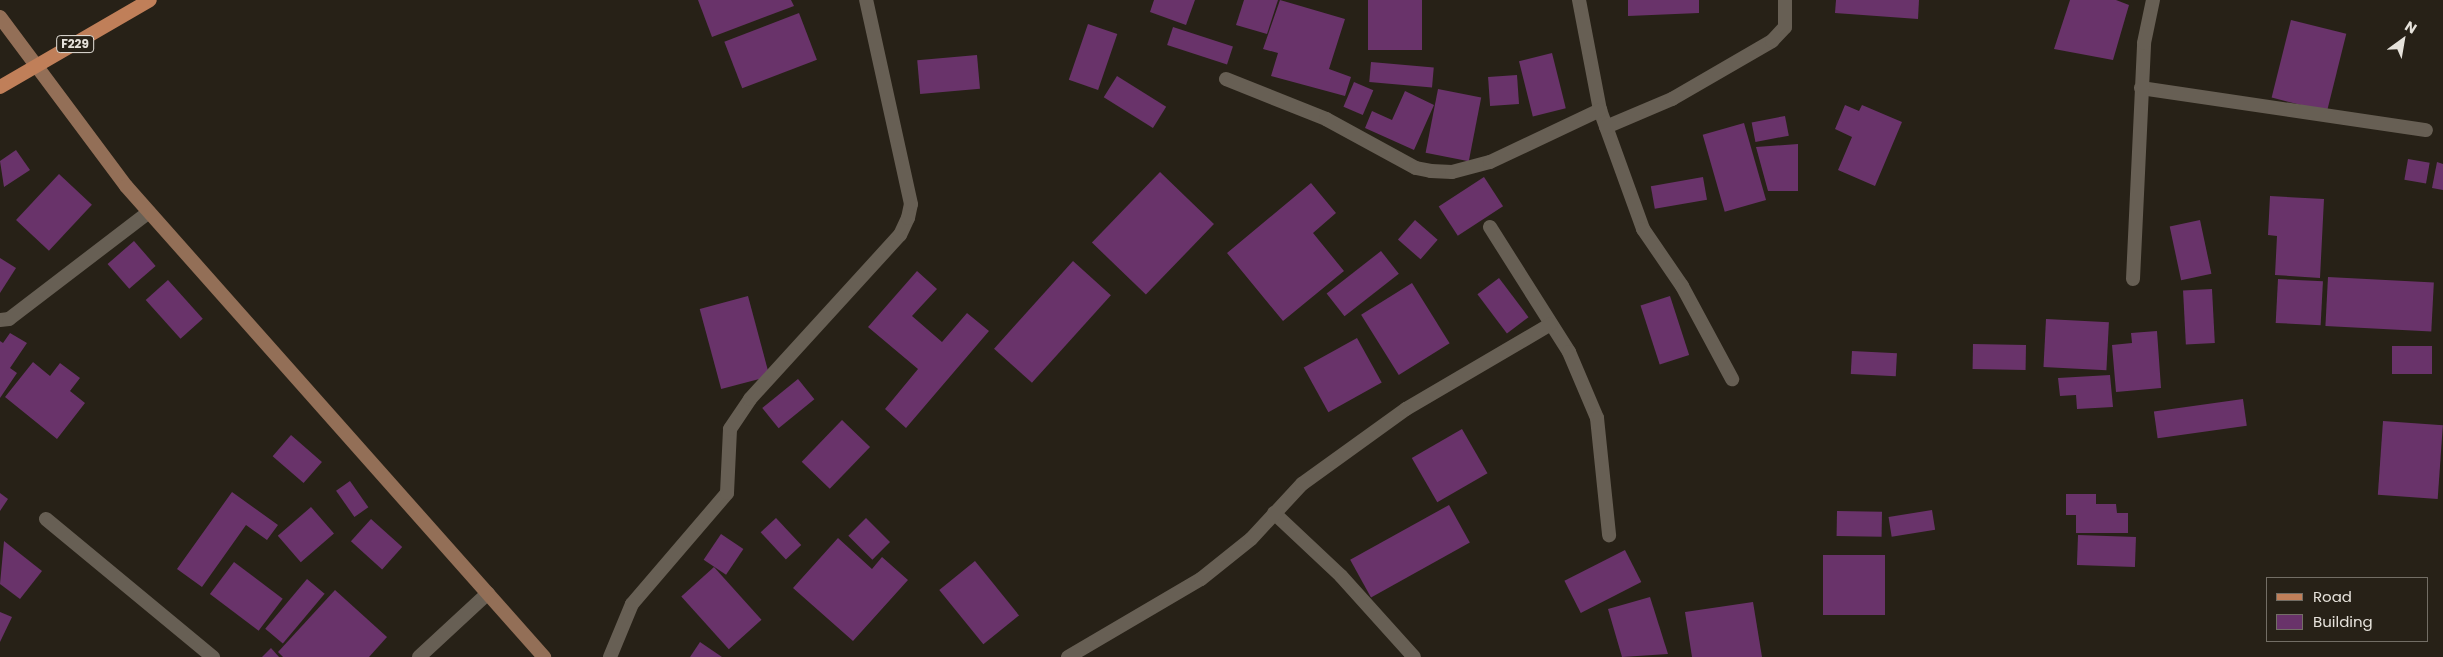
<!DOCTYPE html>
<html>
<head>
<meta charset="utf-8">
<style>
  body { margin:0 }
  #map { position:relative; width:2443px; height:657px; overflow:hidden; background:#272117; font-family:Poppins,sans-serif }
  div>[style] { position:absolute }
  .building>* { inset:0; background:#69336a; transform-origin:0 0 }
  .minor>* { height:14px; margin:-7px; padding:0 7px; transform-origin:7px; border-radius:7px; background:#675f54 }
  .secondary>* { height:14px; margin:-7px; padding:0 7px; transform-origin:7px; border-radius:7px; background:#936f57 }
  .primary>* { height:14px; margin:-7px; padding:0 7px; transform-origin:7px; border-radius:7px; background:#c07f59 }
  span { translate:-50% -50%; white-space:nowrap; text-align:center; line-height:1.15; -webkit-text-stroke:4.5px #272117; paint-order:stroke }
  .shield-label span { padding:1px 4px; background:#272117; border:1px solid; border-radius:4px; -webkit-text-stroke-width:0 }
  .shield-label { font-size:12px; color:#e6e2db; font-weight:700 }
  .legend { position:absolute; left:2266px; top:577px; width:162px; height:65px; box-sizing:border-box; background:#272117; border:1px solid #736e65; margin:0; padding:6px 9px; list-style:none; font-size:15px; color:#e6e2db }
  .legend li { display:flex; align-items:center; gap:10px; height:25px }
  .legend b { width:25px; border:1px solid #736e65 }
  .north { position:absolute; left:2378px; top:15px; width:50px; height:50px; -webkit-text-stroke:4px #272117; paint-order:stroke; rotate:32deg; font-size:14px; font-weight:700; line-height:20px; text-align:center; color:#e6e2db }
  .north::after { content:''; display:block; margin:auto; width:18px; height:22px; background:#e6e2db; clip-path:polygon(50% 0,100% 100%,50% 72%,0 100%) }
</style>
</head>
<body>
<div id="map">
  <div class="building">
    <div style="clip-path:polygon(698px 0,791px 0,794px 6px,712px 37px)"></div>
    <div style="clip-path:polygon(1154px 0,1195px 0,1186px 25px,1150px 12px)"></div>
    <div style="clip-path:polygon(1244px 0,1278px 0,1267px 34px,1236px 25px)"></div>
    <div style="clip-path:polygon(1280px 0,1345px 19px,1329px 69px,1351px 77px,1345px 96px,1271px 76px,1278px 53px,1263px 49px)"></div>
    <div style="left:1368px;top:0;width:54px;height:50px"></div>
    <div style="clip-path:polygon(1628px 0,1699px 0,1699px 13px,1628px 16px)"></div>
    <div style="clip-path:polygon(1836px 0,1919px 0,1918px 19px,1835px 13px)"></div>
    <div style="clip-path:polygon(2070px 0,2116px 0,2129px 5px,2113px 60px,2054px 49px)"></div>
    <div style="left:799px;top:13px;width:50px;height:80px;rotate:69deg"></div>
    <div style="left:2291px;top:20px;width:57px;height:80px;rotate:14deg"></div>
    <div style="left:1088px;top:24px;width:31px;height:59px;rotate:19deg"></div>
    <div style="left:1173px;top:27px;width:63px;height:19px;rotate:18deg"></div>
    <div style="left:1552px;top:53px;width:57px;height:34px;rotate:76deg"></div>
    <div style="left:977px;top:55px;width:34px;height:60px;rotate:85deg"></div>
    <div style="left:1371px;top:62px;width:63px;height:20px;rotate:5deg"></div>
    <div style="left:1517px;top:75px;width:29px;height:29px;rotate:86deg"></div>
    <div style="left:1117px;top:76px;width:58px;height:25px;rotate:32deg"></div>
    <div style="left:1354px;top:82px;width:21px;height:27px;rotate:23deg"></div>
    <div style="left:1438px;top:89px;width:44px;height:65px;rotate:11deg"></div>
    <div style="clip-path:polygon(1405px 91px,1434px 105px,1414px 150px,1365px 128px,1372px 111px,1392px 120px)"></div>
    <div style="clip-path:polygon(1845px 105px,1859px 111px,1862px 105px,1902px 122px,1875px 186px,1838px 170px,1852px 137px,1835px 129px)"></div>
    <div style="left:1785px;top:116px;width:20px;height:34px;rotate:79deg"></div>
    <div style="left:1744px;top:123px;width:80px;height:43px;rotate:74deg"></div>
    <div style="clip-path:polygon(1798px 144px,1798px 191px,1768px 191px,1756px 147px)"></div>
    <div style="clip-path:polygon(16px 150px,30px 170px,4px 187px,0 161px)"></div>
    <div style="left:2408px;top:159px;width:22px;height:21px;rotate:10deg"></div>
    <div style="clip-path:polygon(2437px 162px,2443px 164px,2443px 190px,2432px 188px)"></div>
    <div style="left:1160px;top:172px;width:75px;height:98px;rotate:44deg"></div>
    <div style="left:59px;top:174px;width:45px;height:63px;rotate:43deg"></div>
    <div style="left:1484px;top:177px;width:35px;height:54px;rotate:57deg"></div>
    <div style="left:1703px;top:177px;width:23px;height:53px;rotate:80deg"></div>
    <div style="clip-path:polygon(1311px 183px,1336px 213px,1313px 233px,1344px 271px,1283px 321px,1227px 253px)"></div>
    <div style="clip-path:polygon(2270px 196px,2324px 199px,2320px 278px,2275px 275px,2277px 236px,2268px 235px)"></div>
    <div style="left:1415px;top:220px;width:30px;height:26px;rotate:41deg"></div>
    <div style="left:2200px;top:220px;width:55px;height:31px;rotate:78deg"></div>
    <div style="left:134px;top:241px;width:33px;height:35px;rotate:49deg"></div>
    <div style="left:1381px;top:251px;width:29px;height:69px;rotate:52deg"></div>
    <div style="clip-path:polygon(0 258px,16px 268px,0 293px)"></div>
    <div style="left:1073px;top:261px;width:51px;height:118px;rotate:42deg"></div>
    <div style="clip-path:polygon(917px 271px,937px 289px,912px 316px,942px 342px,967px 313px,989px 331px,906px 428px,885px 409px,918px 369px,868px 327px)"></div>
    <div style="left:2328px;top:277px;width:106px;height:49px;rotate:3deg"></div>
    <div style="left:1499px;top:278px;width:49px;height:27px;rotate:53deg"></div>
    <div style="left:2278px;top:279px;width:45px;height:44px;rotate:3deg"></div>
    <div style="left:168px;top:280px;width:52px;height:30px;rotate:48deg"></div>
    <div style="left:1412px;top:283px;width:71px;height:60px;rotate:58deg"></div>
    <div style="left:2212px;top:289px;width:54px;height:29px;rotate:87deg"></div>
    <div style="left:748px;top:296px;width:83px;height:50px;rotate:75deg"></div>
    <div style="left:1670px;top:296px;width:62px;height:31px;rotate:72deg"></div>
    <div style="left:2046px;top:319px;width:63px;height:48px;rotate:3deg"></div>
    <div style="clip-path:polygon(2157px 331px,2161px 388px,2116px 392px,2112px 345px,2132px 343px,2131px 333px)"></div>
    <div style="clip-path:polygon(10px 333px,27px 343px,10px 368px,17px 373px,0 398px,0 341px,3px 343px)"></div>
    <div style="left:1357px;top:338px;width:51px;height:61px;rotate:61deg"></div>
    <div style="left:1973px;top:344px;width:53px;height:25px;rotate:1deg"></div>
    <div style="left:2392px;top:346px;width:40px;height:28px"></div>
    <div style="left:1852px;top:351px;width:45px;height:23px;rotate:3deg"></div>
    <div style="clip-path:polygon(33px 362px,50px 376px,60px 363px,80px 378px,70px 391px,85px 403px,57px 439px,5px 397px)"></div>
    <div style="clip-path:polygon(2110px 375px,2113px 407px,2077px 409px,2076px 395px,2060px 396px,2058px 378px)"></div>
    <div style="left:798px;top:379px;width:26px;height:46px;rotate:51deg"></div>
    <div style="left:2243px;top:399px;width:27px;height:90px;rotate:82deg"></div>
    <div style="left:842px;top:420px;width:39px;height:58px;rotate:44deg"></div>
    <div style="left:2383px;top:421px;width:60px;height:74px;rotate:4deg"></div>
    <div style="left:1462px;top:429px;width:51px;height:58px;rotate:60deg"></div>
    <div style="left:291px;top:435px;width:41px;height:28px;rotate:41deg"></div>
    <div style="left:350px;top:481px;width:32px;height:17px;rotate:55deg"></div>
    <div style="clip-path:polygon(232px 492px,278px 525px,267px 540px,246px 525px,202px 587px,177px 569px)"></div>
    <div style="clip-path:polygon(0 493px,8px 499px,0 511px)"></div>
    <div style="clip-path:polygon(2066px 494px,2096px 494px,2096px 504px,2116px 504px,2117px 513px,2128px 513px,2128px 533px,2076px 533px,2076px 515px,2066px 515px)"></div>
    <div style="left:1449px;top:505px;width:43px;height:113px;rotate:61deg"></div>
    <div style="left:311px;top:507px;width:35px;height:44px;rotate:49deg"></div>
    <div style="left:1932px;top:510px;width:20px;height:44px;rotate:81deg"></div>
    <div style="left:1837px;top:511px;width:45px;height:25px;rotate:1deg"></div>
    <div style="left:776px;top:518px;width:37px;height:21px;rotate:47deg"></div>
    <div style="left:866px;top:518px;width:34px;height:25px;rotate:45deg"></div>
    <div style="left:371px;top:519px;width:42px;height:30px;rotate:42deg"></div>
    <div style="left:721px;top:534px;width:27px;height:31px;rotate:34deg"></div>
    <div style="left:2078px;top:535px;width:58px;height:30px;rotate:2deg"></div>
    <div style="clip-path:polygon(838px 538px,872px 569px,882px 557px,908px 580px,853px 641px,793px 588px)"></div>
    <div style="clip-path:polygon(4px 541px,42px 571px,20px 599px,0 584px)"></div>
    <div style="left:1625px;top:550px;width:36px;height:68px;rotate:63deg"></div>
    <div style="left:1823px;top:555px;width:62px;height:60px"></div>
    <div style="left:975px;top:561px;width:70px;height:46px;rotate:51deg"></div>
    <div style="left:234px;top:562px;width:61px;height:40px;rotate:37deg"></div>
    <div style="left:714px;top:567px;width:71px;height:44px;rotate:48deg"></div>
    <div style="left:307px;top:579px;width:23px;height:65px;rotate:40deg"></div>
    <div style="clip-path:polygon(335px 590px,387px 637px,369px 657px,283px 657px,278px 652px)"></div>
    <div style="clip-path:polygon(1650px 597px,1668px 654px,1622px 657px,1608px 609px)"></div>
    <div style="clip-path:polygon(1753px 602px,1762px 657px,1692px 657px,1685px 612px)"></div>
    <div style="clip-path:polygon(0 612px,12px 617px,0 642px)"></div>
    <div style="clip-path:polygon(700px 642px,722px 657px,690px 657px)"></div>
    <div style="clip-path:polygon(271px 648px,279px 657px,262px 657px)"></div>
  </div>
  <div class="minor">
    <div style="left:1579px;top:0;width:112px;rotate:79.2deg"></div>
    <div style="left:1600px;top:110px;width:127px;rotate:70.1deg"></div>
    <div style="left:1643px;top:229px;width:69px;rotate:55.6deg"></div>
    <div style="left:1682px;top:286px;width:106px;rotate:61.7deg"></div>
    <div style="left:1226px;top:79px;width:108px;rotate:21.8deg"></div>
    <div style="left:1326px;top:119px;width:102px;rotate:28.6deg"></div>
    <div style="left:1416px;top:168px;width:15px;rotate:11deg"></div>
    <div style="left:1431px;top:171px;width:21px;rotate:3deg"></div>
    <div style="left:1452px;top:172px;width:39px;rotate:-15deg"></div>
    <div style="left:1490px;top:162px;width:122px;rotate:-25.3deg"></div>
    <div style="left:2141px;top:88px;width:288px;rotate:8.4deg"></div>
    <div style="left:1606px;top:127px;width:72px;rotate:-23deg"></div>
    <div style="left:1672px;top:99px;width:116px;rotate:-30.1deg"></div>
    <div style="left:1772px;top:41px;width:19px;rotate:-47deg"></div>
    <div style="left:1785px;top:27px;width:27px;rotate:-90deg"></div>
    <div style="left:1490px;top:227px;width:148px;rotate:57.7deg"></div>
    <div style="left:1569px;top:352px;width:72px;rotate:67deg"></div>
    <div style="left:1597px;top:418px;width:118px;rotate:84.1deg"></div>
    <div style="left:2133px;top:279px;width:236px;rotate:-87.3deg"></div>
    <div style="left:2144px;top:43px;width:44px;rotate:-78.2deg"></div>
    <div style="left:0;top:320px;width:9px;rotate:-6deg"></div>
    <div style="left:9px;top:319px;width:176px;rotate:-37.4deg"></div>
    <div style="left:1274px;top:513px;width:92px;rotate:43.2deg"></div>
    <div style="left:1341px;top:576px;width:109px;rotate:48deg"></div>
    <div style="left:46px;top:519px;width:217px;rotate:39.6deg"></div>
    <div style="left:419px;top:657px;width:94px;rotate:-42.8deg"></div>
    <div style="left:610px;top:657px;width:57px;rotate:-67.5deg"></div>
    <div style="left:632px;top:604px;width:146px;rotate:-49.4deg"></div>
    <div style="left:727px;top:493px;width:64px;rotate:-87.3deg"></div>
    <div style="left:730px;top:429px;width:36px;rotate:-56deg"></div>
    <div style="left:750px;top:399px;width:222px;rotate:-47.6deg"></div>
    <div style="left:900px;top:235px;width:19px;rotate:-65deg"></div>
    <div style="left:908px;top:218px;width:14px;rotate:-78deg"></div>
    <div style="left:911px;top:204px;width:209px;rotate:-102.4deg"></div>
    <div style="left:1068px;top:657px;width:154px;rotate:-30.4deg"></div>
    <div style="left:1201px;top:579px;width:64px;rotate:-38.7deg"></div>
    <div style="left:1251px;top:539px;width:75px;rotate:-47.2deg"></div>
    <div style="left:1302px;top:484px;width:128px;rotate:-35.8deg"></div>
    <div style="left:1406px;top:409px;width:168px;rotate:-30.4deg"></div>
  </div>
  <div class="secondary">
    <div style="left:0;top:17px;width:211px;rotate:53.3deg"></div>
    <div style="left:126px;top:186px;width:630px;rotate:48.41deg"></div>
  </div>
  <div class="primary">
    <div style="left:0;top:87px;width:173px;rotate:-30.1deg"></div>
  </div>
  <div class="shield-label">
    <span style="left:75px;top:44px">F229</span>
  </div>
  <ul class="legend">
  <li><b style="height:6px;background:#c07f59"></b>Road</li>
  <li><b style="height:14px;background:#69336a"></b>Building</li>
  </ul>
  <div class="north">N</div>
</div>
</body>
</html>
